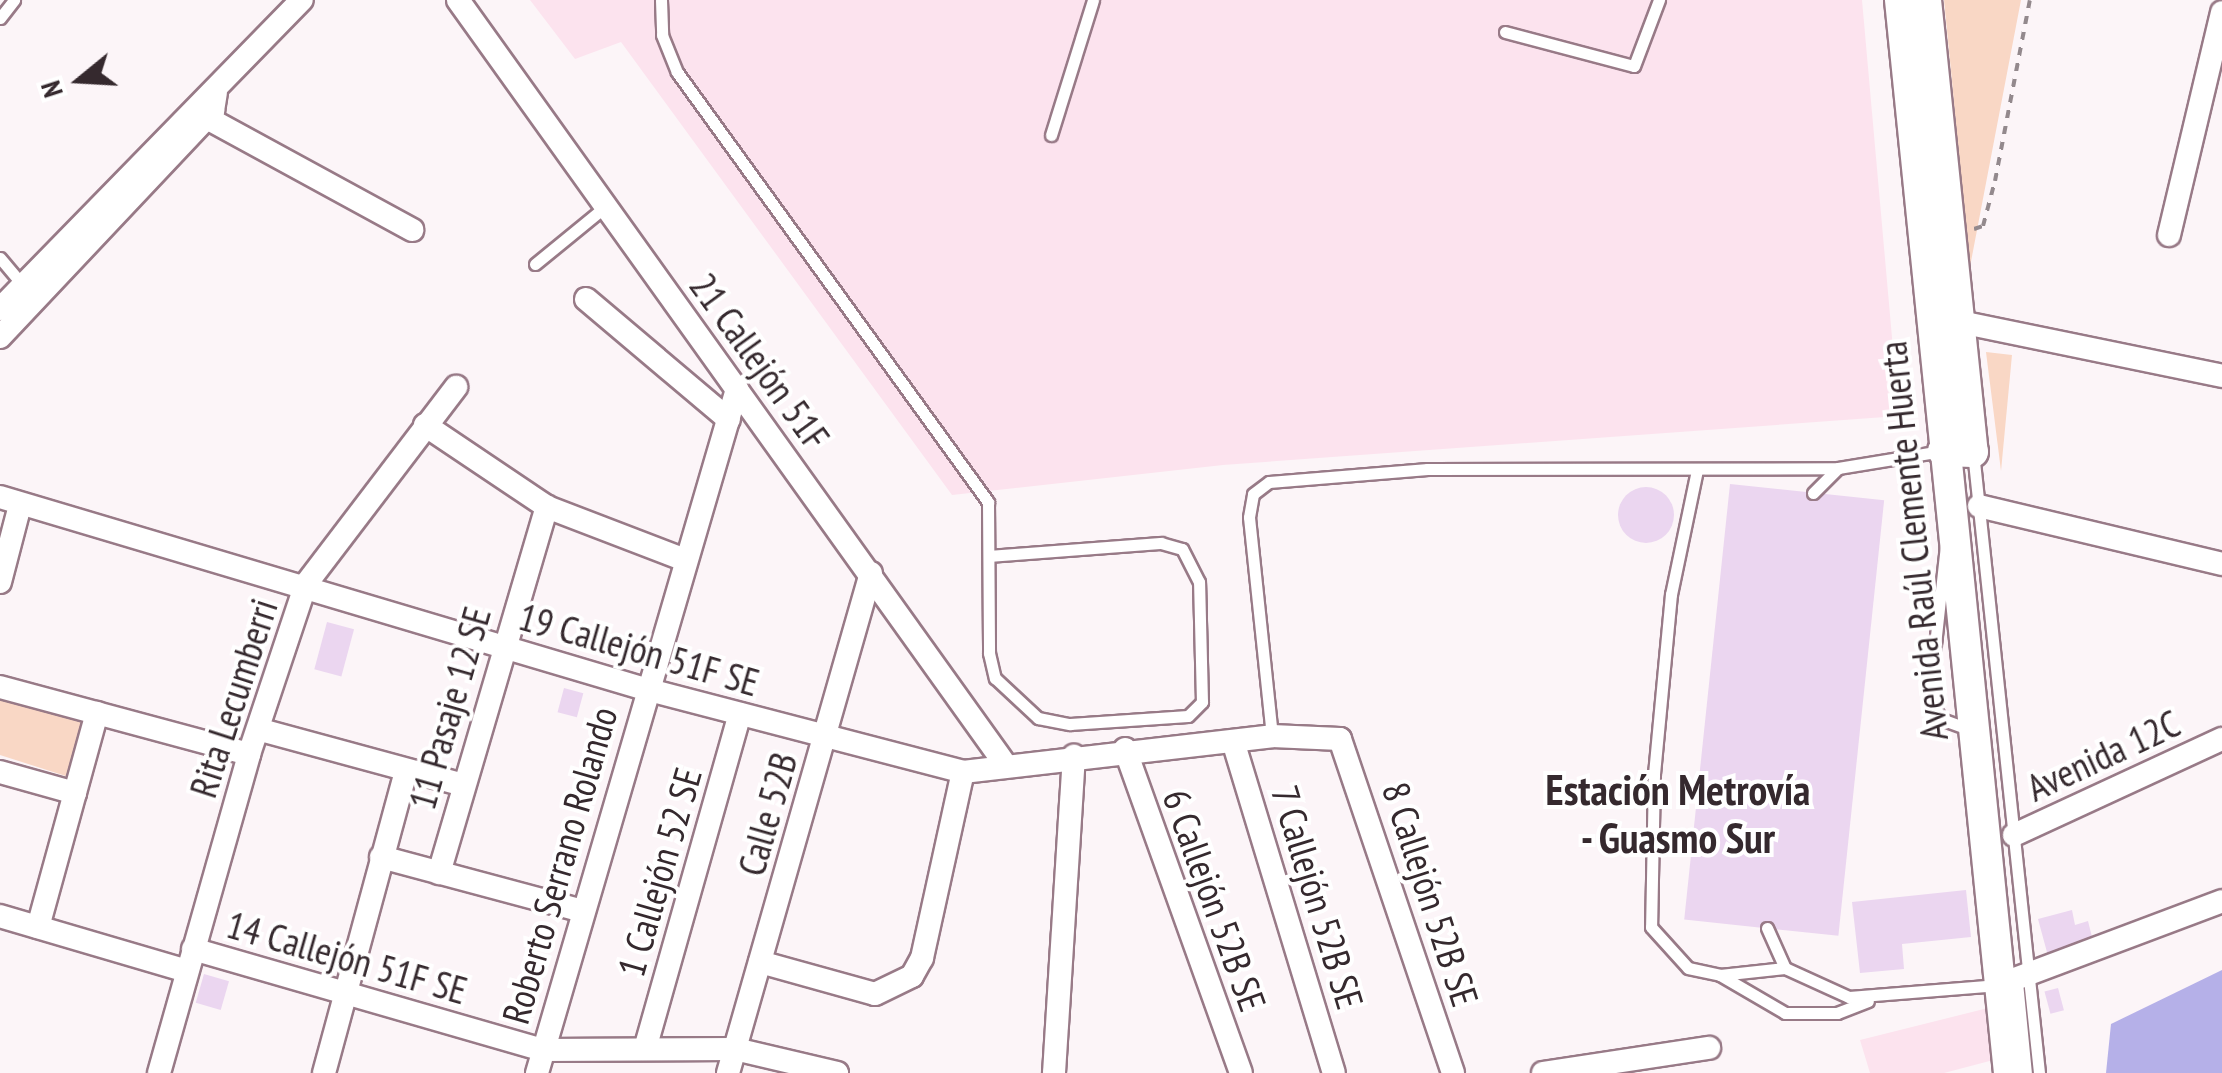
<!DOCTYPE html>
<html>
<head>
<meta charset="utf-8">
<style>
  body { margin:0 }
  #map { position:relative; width:2222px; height:1073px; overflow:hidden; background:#fcf5f8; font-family:"PT Sans Narrow",sans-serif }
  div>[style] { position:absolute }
  .built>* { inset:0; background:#fce3ee }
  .green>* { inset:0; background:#f9d7c5 }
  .water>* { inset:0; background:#b5b0e8 }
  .building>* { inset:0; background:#ebd6f0; transform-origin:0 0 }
  .round { border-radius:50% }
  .path>* { height:4px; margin-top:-2px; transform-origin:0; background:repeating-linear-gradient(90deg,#93898d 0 8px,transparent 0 16px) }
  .roads { filter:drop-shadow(2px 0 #987a87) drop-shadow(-2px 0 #987a87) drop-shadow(0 2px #987a87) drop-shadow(0 -2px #987a87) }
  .lane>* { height:11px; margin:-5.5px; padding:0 5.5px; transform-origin:5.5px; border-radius:5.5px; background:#fff }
  .street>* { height:22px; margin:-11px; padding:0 11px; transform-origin:11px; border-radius:11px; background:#fff }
  .secondary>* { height:30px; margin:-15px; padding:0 15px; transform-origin:15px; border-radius:15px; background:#fff }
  span { translate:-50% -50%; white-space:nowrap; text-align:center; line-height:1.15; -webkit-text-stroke:8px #fff; paint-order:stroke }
  .street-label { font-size:38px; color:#35292e }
  .quarter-label { font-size:42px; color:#35292e; font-weight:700 }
  .north { position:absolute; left:30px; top:30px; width:100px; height:100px; -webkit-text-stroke:8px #fff; paint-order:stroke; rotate:252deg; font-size:28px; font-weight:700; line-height:40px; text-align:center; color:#35292e }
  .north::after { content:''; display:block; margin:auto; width:35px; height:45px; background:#35292e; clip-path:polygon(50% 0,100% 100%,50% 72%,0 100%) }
</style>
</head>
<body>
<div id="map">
  <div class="built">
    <div style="clip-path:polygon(530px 0,1862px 0,1899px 416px,1223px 465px,952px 495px,621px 42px,575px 59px)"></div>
    <div style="clip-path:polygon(1996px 1006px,2001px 1058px,1944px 1073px,1870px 1073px,1860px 1040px)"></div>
  </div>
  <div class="green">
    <div style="clip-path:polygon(1944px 0,2021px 0,1969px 272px,1952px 81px)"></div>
    <div style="clip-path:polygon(1986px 352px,2012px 355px,2001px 471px)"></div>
    <div style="clip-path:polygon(0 698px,86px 722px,72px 778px,0 755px)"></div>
  </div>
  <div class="water">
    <div style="clip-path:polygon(2222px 970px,2222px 1073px,2106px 1073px,2111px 1024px)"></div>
  </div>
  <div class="building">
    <div style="left:1730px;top:484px;width:155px;height:438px;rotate:6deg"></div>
    <div class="round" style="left:1618px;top:487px;width:56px;height:56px"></div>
    <div style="left:327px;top:622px;width:28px;height:49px;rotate:15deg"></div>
    <div style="left:564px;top:688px;width:20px;height:25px;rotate:15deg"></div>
    <div style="clip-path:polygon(1966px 890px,1971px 937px,1902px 944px,1904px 969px,1860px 973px,1852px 902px)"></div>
    <div style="clip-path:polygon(2072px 910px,2075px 925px,2088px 921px,2094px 945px,2048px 956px,2038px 919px)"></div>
    <div style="left:204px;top:974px;width:26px;height:30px;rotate:16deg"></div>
    <div style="left:2058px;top:988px;width:23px;height:14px;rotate:75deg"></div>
  </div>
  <div class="path">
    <div style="left:1974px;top:229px;width:9px;rotate:-18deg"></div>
    <div style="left:1983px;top:226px;width:47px;rotate:-75.1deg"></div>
    <div style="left:1995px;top:181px;width:184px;rotate:-79.1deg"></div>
  </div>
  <div class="roads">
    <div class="lane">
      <div style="left:661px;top:0;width:35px;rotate:88deg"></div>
      <div style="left:662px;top:35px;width:40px;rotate:68deg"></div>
      <div style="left:677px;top:72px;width:531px;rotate:54.12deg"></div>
      <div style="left:988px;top:502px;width:151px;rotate:89.6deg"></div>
      <div style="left:989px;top:653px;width:26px;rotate:77deg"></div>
      <div style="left:995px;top:678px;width:59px;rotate:42.9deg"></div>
      <div style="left:1038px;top:718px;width:33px;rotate:11deg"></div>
      <div style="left:1070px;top:724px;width:118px;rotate:-3.9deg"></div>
      <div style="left:1188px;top:716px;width:20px;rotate:-45deg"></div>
      <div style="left:1202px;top:702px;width:120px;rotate:-91.4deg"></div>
      <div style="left:1199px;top:582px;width:37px;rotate:-117deg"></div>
      <div style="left:1182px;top:549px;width:22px;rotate:-164deg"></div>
      <div style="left:1161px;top:543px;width:171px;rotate:175.7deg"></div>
      <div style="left:0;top:18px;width:23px;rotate:-52deg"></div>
      <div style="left:1505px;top:32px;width:133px;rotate:14.8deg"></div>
      <div style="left:1634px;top:66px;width:71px;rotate:-69.3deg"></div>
      <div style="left:1051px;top:135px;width:141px;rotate:-72.7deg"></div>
      <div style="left:0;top:258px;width:35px;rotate:50deg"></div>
      <div style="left:535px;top:264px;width:92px;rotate:-39.2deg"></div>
      <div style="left:1973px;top:452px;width:624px;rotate:83.93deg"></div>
      <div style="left:1697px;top:470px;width:127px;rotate:101.8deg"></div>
      <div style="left:1671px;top:594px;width:182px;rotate:95.4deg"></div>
      <div style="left:1654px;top:775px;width:152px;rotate:91.1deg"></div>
      <div style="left:1651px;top:927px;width:55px;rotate:47.9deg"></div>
      <div style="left:1688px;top:968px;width:33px;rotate:12deg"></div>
      <div style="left:1720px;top:975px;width:65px;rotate:-6.1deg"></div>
      <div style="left:1813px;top:493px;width:35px;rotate:-45deg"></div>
      <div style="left:1838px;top:468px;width:105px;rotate:-9.3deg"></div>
      <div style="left:1946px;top:545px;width:154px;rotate:96.3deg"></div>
      <div style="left:1929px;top:698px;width:24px;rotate:60deg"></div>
      <div style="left:1941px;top:719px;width:33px;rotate:20deg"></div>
      <div style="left:1272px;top:736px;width:220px;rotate:-96deg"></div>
      <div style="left:1249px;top:517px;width:23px;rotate:-80deg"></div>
      <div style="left:1253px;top:494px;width:20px;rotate:-37deg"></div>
      <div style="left:1269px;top:482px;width:159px;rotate:-4.7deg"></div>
      <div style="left:1427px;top:469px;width:411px;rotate:-0.1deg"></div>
      <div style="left:1767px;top:928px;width:44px;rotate:65.8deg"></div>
      <div style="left:1785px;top:968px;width:70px;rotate:24.4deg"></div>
      <div style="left:1849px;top:997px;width:150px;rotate:-4.6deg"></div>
      <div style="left:1720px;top:975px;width:75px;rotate:30.3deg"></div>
      <div style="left:1785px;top:1013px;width:52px"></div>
      <div style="left:1837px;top:1013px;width:33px;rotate:-21deg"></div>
      <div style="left:2017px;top:982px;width:91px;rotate:84.4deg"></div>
    </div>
    <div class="street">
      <div style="left:458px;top:0;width:940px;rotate:54.4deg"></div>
      <div style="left:207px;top:118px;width:234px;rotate:28.6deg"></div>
      <div style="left:2169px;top:235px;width:229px;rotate:-76.6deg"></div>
      <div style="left:586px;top:299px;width:187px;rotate:40.2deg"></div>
      <div style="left:0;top:309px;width:432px;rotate:-45.7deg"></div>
      <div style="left:1960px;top:322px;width:268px;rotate:11.6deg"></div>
      <div style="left:0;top:337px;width:311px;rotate:-46.7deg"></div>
      <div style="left:213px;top:111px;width:18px;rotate:-81deg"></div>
      <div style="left:425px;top:425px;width:147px;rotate:33.9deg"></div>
      <div style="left:547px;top:507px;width:148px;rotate:21deg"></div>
      <div style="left:0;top:497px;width:673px;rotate:16.58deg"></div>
      <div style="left:645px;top:689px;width:329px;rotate:14.6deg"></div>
      <div style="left:963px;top:772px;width:311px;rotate:-6.6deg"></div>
      <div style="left:1272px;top:736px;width:68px;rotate:2.5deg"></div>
      <div style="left:1340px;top:739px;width:353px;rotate:71.3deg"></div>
      <div style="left:1979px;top:506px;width:250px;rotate:13.4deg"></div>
      <div style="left:0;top:582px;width:80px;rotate:-75.4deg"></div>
      <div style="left:0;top:687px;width:258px;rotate:15.1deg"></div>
      <div style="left:261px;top:730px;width:209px;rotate:15.2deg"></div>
      <div style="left:1233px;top:741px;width:347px;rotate:73.1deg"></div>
      <div style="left:1125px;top:749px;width:344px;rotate:70.3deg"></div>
      <div style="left:0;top:772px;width:78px;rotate:15.6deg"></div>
      <div style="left:2014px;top:835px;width:229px;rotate:-24.8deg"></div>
      <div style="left:381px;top:857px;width:208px;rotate:15deg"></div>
      <div style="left:439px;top:873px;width:382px;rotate:-73.6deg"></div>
      <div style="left:0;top:916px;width:195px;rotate:16.4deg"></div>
      <div style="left:38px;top:927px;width:222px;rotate:-74.6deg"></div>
      <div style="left:193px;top:949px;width:364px;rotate:16.1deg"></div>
      <div style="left:543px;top:1050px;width:192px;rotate:-0.3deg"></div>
      <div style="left:735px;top:1049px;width:105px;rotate:13.2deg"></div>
      <div style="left:760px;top:962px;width:119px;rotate:15.5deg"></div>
      <div style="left:875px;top:994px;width:41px;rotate:-25.9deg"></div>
      <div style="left:912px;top:976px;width:21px;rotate:-61deg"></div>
      <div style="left:922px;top:958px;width:190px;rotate:-77.6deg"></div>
      <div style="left:1999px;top:985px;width:238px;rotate:-20.6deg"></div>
      <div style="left:645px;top:1049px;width:348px;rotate:-74.2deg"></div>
      <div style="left:159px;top:1073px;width:331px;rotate:-74.2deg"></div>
      <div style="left:249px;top:754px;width:179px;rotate:-71.5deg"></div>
      <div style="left:306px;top:584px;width:248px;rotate:-52.7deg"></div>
      <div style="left:324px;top:1073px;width:313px;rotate:-74.8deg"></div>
      <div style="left:537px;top:1073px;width:713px;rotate:-73.7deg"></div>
      <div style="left:728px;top:1073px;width:520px;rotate:-74.04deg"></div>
      <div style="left:1054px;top:1073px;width:318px;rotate:-86.4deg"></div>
      <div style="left:1543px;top:1073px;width:168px;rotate:-8.6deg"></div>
    </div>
    <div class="secondary">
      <div style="left:1900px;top:0;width:1079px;rotate:84.2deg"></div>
      <div style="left:1926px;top:0;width:454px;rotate:84.1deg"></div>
      <div style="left:1973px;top:452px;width:30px;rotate:-178deg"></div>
    </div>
  </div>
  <div class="street-label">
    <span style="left:760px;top:361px;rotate:54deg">21 Callejón 51F</span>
    <span style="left:1913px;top:541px;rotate:-96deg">Avenida Raúl Clemente Huerta</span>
    <span style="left:639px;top:649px;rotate:16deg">19 Callejón 51F SE</span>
    <span style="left:233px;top:698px;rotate:-72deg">Rita Lecumberri</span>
    <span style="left:449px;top:708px;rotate:-74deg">11 Pasaje 12 SE</span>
    <span style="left:2103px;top:755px;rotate:-25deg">Avenida 12C</span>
    <span style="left:767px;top:814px;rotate:-74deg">Calle 52B</span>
    <span style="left:559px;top:865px;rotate:-74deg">Roberto Serrano Rolando</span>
    <span style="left:659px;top:872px;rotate:-74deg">1 Callejón 52 SE</span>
    <span style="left:1431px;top:894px;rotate:72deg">8 Callejón 52B SE</span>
    <span style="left:1318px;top:897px;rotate:73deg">7 Callejón 52B SE</span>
    <span style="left:1215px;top:900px;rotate:70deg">6 Callejón 52B SE</span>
    <span style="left:347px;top:957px;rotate:16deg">14 Callejón 51F SE</span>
  </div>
  <div class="quarter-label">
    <span style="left:1678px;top:814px">Estación Metrovía<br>- Guasmo Sur</span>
  </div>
  <div class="north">N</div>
</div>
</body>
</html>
